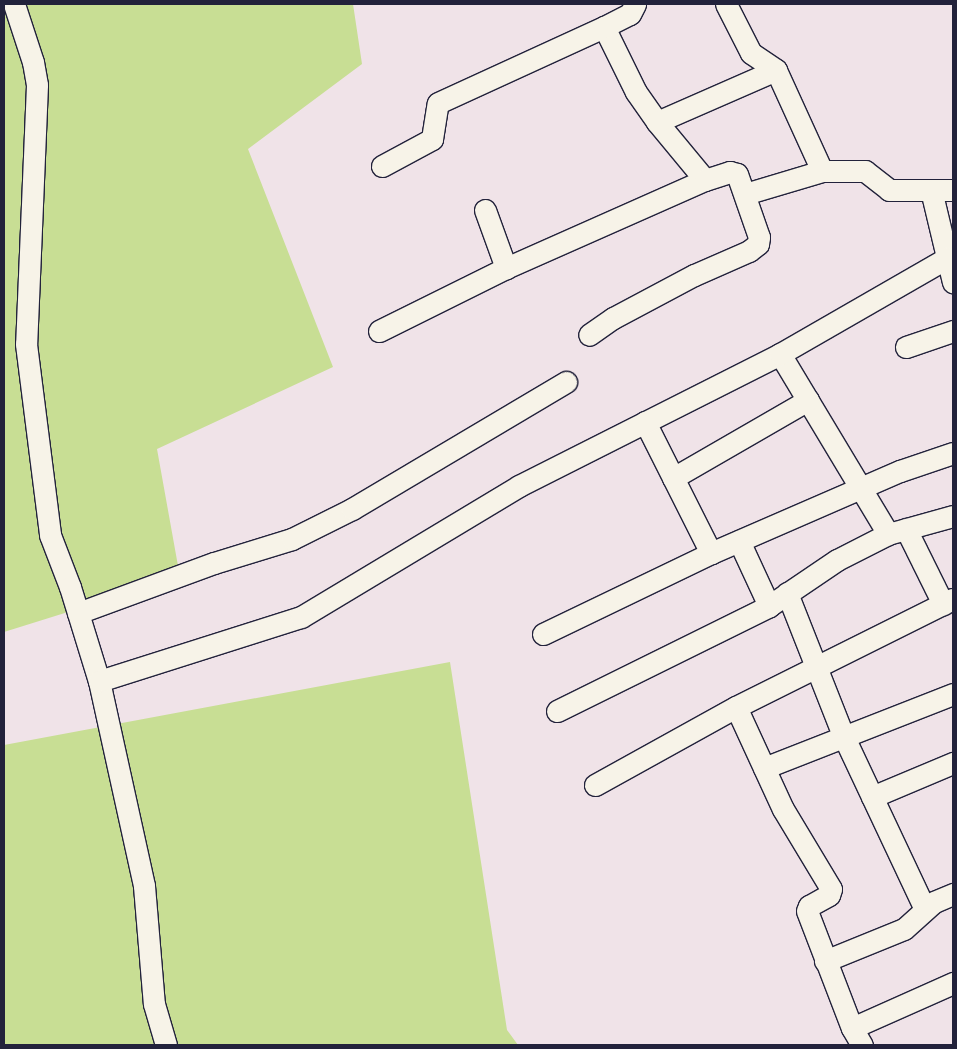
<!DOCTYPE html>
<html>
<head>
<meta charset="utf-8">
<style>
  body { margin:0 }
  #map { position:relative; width:957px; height:1049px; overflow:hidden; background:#f0e3e8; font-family:"Patrick Hand",sans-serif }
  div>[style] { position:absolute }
  .green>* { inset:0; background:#c8de94 }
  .roads { filter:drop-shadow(1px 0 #22223b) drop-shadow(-1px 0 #22223b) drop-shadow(0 1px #22223b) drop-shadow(0 -1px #22223b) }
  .minor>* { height:21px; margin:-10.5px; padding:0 10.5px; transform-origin:10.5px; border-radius:10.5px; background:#f7f3e8 }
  span { translate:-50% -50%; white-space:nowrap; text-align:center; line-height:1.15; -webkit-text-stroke:4px #f7f3e8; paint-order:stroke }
  .frame { position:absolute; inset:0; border:5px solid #22223b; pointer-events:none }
</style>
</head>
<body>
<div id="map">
  <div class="green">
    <div style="clip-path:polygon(4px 4px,353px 4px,362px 64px,248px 149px,333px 367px,157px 449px,180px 577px,4px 632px)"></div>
    <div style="clip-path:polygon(450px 662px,507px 1030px,518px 1045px,4px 1045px,4px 745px)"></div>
  </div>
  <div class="roads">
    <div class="minor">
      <div style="left:14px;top:4px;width:61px;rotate:71.9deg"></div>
      <div style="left:33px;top:62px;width:23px;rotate:80deg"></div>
      <div style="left:37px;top:85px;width:259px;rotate:92.4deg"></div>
      <div style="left:26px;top:344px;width:193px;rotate:82.8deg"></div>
      <div style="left:50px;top:535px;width:56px;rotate:69deg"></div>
      <div style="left:70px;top:587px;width:98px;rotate:72.9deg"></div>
      <div style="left:99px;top:681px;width:210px;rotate:77.6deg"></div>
      <div style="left:144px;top:886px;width:118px;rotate:85.2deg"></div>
      <div style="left:154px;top:1004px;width:43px;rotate:73.7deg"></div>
      <div style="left:726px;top:4px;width:55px;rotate:63deg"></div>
      <div style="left:751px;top:53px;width:30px;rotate:34deg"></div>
      <div style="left:776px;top:70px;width:111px;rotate:65.5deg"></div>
      <div style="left:822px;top:171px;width:43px"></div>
      <div style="left:865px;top:171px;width:31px;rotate:38deg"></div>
      <div style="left:889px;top:190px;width:64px"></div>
      <div style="left:604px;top:27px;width:72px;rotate:63.8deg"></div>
      <div style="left:636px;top:92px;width:37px;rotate:55deg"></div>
      <div style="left:657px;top:122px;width:75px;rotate:50.4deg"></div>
      <div style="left:657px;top:122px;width:130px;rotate:-23.6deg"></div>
      <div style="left:382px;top:166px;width:57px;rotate:-28.4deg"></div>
      <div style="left:432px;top:139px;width:36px;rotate:-81deg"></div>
      <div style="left:438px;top:103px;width:183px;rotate:-24.6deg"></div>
      <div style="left:604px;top:27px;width:29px;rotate:-27deg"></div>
      <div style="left:630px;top:14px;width:11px;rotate:-63deg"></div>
      <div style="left:931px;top:190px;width:95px;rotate:76.6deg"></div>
      <div style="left:745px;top:194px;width:80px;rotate:-16.6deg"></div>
      <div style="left:485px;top:210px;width:62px;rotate:70.1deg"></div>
      <div style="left:379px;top:331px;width:142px;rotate:-26.4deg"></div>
      <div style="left:506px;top:268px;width:218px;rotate:-23.9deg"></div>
      <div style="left:705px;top:180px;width:26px;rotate:-18deg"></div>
      <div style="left:730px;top:172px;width:7px;rotate:16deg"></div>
      <div style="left:737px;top:174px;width:67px;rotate:70.8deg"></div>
      <div style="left:759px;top:237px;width:7px;rotate:98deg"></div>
      <div style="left:758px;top:244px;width:11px;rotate:142deg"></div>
      <div style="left:749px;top:251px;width:60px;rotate:156.4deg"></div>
      <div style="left:694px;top:275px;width:92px;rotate:152deg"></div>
      <div style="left:613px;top:318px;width:29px;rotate:145deg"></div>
      <div style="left:906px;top:347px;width:50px;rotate:-18.8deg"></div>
      <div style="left:780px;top:354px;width:210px;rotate:59deg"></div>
      <div style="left:645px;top:422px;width:147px;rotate:63.3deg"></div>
      <div style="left:673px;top:478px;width:156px;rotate:-30deg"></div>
      <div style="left:906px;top:529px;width:84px;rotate:63.7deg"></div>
      <div style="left:739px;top:541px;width:72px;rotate:65.2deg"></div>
      <div style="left:787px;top:593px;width:153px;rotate:68.5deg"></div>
      <div style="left:843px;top:735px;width:192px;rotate:64.8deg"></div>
      <div style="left:78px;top:613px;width:145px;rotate:-20.2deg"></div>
      <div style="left:214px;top:563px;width:82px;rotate:-17.1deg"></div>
      <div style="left:292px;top:539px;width:67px;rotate:-26.6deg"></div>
      <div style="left:352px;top:509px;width:249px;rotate:-30.7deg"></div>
      <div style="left:543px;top:634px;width:187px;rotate:-25.7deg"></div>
      <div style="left:711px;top:553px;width:206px;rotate:-23.5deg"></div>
      <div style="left:900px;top:471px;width:56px;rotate:-18.8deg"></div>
      <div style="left:99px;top:681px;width:212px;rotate:-17.6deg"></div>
      <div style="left:301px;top:617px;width:254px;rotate:-31deg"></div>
      <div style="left:519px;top:486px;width:292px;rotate:-26.8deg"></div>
      <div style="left:780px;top:354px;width:193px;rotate:-29.9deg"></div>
      <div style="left:736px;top:707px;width:112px;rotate:65.3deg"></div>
      <div style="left:783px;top:809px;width:93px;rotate:59deg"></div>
      <div style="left:831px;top:889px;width:6px;rotate:108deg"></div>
      <div style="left:829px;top:895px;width:23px;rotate:151deg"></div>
      <div style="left:809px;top:906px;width:5px;rotate:112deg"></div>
      <div style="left:807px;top:911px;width:125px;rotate:69deg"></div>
      <div style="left:852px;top:1028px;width:20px;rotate:60deg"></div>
      <div style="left:557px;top:711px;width:237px;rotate:-26.3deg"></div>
      <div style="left:769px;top:606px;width:82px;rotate:-34.1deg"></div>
      <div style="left:837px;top:560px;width:57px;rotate:-27deg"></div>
      <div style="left:888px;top:534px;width:67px;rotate:-15.5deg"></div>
      <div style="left:764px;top:768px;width:203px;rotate:-21.4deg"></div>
      <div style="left:595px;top:785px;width:161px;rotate:-29deg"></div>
      <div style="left:736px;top:707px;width:242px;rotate:-26.5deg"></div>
      <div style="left:872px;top:797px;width:88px;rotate:-22.8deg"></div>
      <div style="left:825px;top:961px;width:85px;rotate:-22.1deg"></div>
      <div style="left:904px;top:929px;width:40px;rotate:-42deg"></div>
      <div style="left:934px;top:902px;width:21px;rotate:-23deg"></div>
      <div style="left:852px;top:1028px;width:111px;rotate:-24deg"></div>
    </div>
  </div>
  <div class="frame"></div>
</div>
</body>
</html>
